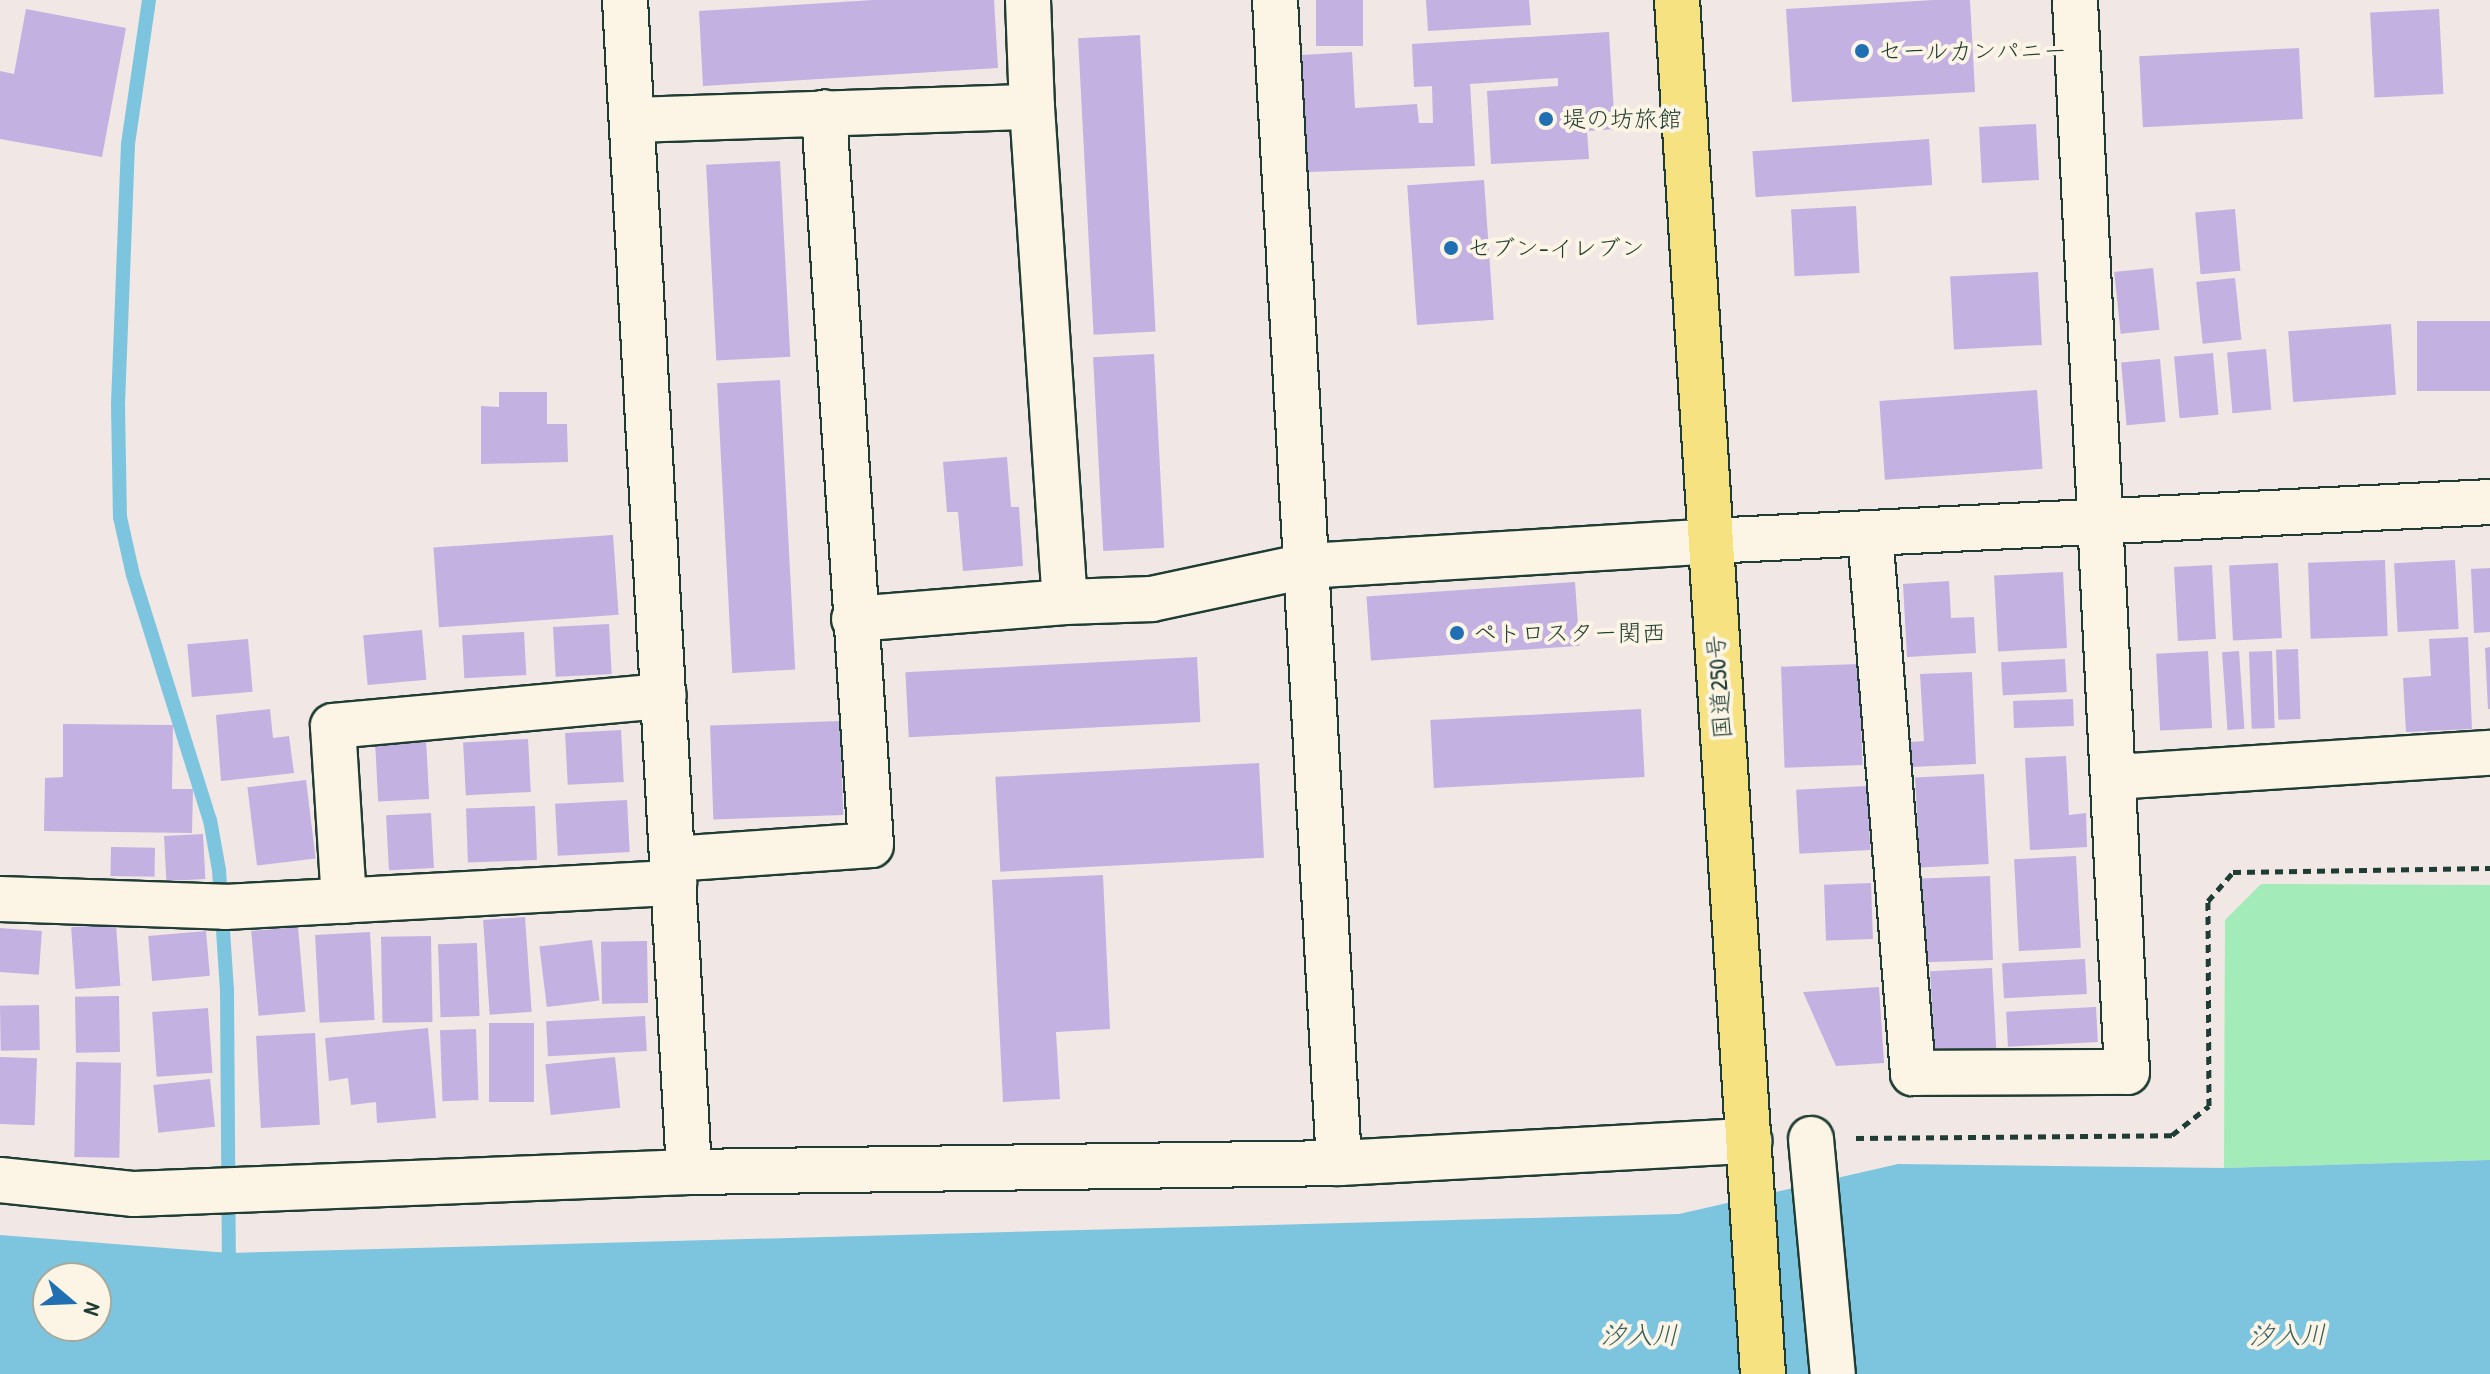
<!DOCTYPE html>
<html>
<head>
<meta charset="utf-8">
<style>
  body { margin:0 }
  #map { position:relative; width:2490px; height:1374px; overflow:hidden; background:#f1e7e4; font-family:"Patrick Hand","Klee One",sans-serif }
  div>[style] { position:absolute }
  .green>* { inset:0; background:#a3ebb9 }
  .water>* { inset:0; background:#7dc5de }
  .stream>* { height:14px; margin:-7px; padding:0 7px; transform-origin:7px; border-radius:7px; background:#7dc5de }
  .building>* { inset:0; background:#c3b1e2; transform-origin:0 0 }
  .path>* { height:5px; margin-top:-2.5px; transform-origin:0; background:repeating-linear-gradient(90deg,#1f3d34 0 8px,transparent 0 14px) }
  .roads { filter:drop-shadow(2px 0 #1f3d34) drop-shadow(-2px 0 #1f3d34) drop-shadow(0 2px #1f3d34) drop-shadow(0 -2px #1f3d34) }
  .minor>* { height:44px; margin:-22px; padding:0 22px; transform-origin:22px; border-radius:22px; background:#fcf5e5 }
  .highway>* { height:44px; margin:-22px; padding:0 22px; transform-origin:22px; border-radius:22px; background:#f7e281 }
  .dots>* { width:22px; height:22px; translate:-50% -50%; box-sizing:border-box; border:4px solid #fcf5e5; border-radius:50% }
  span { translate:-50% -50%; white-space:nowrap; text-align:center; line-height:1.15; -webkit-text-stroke:8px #fcf5e5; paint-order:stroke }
  .poi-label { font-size:24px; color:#1f3d34 }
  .left { translate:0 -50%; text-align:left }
  .street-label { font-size:24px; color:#1f3d34 }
  .water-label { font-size:26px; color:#365f5e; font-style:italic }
  .north { position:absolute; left:32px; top:1262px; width:80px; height:80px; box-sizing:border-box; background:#fcf5e5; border:2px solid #a4ab9e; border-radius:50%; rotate:109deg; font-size:22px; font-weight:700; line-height:32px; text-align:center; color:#1f3d34 }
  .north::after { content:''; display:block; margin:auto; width:28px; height:36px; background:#1f6fb2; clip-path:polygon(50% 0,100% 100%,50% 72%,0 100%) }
</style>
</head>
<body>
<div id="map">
  <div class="green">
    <div style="clip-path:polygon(2261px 884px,2490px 885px,2490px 1160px,2224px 1168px,2225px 920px)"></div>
  </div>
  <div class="water">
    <div style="clip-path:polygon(evenodd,2490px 1160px,2490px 1374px,0 1374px,0 1235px,229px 1253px,1679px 1214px,1898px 1164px,2224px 1168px,2490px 1160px,48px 1278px,96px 1278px,96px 1326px,48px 1326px,48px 1278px)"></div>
  </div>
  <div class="stream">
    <div style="left:149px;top:0;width:146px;rotate:98.3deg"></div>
    <div style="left:128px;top:144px;width:261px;rotate:92.2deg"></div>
    <div style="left:118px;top:405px;width:112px;rotate:89deg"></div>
    <div style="left:120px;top:517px;width:59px;rotate:77.4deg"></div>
    <div style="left:133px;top:575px;width:257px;rotate:72.6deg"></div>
    <div style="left:210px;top:820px;width:51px;rotate:79.8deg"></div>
    <div style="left:219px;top:870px;width:121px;rotate:86.2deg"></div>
    <div style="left:227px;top:991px;width:280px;rotate:89.6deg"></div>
  </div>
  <div class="building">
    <div style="clip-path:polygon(873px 0,994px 0,998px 68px,703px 86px,699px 11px)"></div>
    <div style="left:1316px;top:0;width:47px;height:46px"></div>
    <div style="clip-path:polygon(1426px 0,1529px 0,1531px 25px,1428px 31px)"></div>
    <div style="clip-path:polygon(1934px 0,1970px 0,1975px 92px,1792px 102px,1786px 9px)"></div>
    <div style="clip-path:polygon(26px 9px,126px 28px,102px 157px,0 139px,0 71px,14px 74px)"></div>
    <div style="left:2439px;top:9px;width:85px;height:69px;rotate:87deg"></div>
    <div style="clip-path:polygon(1609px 32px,1615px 129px,1587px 131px,1589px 159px,1491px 164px,1487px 91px,1558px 86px,1558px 78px,1470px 84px,1475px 166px,1308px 172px,1302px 55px,1352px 52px,1355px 108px,1417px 104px,1419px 123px,1433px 123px,1432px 86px,1414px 87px,1412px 44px)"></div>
    <div style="left:1140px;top:35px;width:297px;height:62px;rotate:87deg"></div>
    <div style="left:2299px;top:48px;width:71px;height:160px;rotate:87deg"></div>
    <div style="left:2036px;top:124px;width:56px;height:57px;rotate:87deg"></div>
    <div style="left:1929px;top:139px;width:46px;height:177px;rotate:86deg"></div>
    <div style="left:780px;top:161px;width:196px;height:74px;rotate:87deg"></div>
    <div style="left:1484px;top:180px;width:140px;height:77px;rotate:86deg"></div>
    <div style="left:1856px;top:206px;width:67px;height:65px;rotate:87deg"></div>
    <div style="left:2235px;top:209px;width:62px;height:40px;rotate:85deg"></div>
    <div style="left:2153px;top:268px;width:62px;height:39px;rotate:84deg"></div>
    <div style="left:2038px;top:272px;width:73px;height:88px;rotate:87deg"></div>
    <div style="left:2235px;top:278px;width:62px;height:39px;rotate:84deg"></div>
    <div style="left:2490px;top:321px;width:70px;height:73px;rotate:90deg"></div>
    <div style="left:2391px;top:324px;width:71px;height:103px;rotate:86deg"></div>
    <div style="left:2266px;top:349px;width:61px;height:39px;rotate:85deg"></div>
    <div style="left:2213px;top:353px;width:62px;height:39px;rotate:85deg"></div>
    <div style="left:1154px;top:354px;width:194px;height:61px;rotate:87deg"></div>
    <div style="left:2160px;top:359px;width:63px;height:39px;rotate:85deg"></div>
    <div style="left:780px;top:380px;width:290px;height:63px;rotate:87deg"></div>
    <div style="left:2037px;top:390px;width:79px;height:158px;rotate:86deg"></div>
    <div style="clip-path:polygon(499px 392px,547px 392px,547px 424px,567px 424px,568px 462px,481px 464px,481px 406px,499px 407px)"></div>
    <div style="clip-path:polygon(1007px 457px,1011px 507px,1019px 507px,1023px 566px,963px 571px,958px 512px,947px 512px,943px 462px)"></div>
    <div style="left:613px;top:535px;width:80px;height:180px;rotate:86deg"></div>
    <div style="left:2385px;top:560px;width:76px;height:77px;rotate:88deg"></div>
    <div style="left:2455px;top:560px;width:69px;height:61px;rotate:87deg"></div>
    <div style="left:2278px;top:563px;width:75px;height:49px;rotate:87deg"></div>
    <div style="left:2212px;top:565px;width:74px;height:38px;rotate:87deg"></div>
    <div style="clip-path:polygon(2490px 568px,2490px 632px,2474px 633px,2471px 569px)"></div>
    <div style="left:2063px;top:572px;width:76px;height:69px;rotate:87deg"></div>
    <div style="clip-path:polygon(1949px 581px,1951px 618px,1974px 617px,1976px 653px,1907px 657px,1903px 584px)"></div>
    <div style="left:1575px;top:582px;width:64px;height:209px;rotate:86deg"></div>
    <div style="left:609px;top:624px;width:50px;height:56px;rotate:87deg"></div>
    <div style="left:422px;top:630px;width:50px;height:59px;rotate:85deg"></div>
    <div style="left:524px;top:632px;width:43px;height:62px;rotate:87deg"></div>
    <div style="clip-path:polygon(2468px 637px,2472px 729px,2406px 732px,2403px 678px,2431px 676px,2429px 639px)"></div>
    <div style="left:248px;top:639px;width:53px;height:61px;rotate:85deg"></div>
    <div style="clip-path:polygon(2490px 647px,2490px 709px,2488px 709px,2485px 648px)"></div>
    <div style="left:2298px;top:649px;width:70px;height:22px;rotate:88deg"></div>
    <div style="left:2208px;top:651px;width:77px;height:52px;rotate:87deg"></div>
    <div style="left:2239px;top:651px;width:78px;height:17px;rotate:86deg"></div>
    <div style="left:2272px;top:651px;width:77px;height:23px;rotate:88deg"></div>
    <div style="left:1197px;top:657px;width:65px;height:292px;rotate:87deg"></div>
    <div style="left:2065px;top:659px;width:33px;height:64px;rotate:87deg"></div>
    <div style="left:1859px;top:664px;width:101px;height:78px;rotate:88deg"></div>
    <div style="clip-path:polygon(1972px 672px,1976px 764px,1911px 767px,1911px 742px,1924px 741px,1920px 674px)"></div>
    <div style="left:2073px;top:699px;width:27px;height:60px;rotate:88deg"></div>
    <div style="clip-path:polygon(270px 709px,273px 738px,289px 736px,294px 773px,221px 781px,216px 715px)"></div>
    <div style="left:1641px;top:709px;width:68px;height:211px;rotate:87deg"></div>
    <div style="left:840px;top:721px;width:94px;height:130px;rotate:88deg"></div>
    <div style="clip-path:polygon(63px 724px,173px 725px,172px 789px,193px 789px,192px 833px,44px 831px,45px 778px,63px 777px)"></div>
    <div style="left:621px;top:730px;width:52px;height:56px;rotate:87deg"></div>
    <div style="left:426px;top:739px;width:60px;height:51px;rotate:87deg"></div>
    <div style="left:528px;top:739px;width:53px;height:65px;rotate:87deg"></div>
    <div style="clip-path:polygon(2066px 756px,2069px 815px,2086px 813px,2087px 847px,2030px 850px,2025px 758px)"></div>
    <div style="left:1259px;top:763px;width:95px;height:264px;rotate:87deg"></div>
    <div style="left:1984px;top:774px;width:90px;height:69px;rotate:87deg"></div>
    <div style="left:306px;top:780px;width:79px;height:59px;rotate:83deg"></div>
    <div style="left:1867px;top:786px;width:64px;height:71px;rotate:87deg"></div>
    <div style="left:627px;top:800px;width:52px;height:72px;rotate:87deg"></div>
    <div style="left:535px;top:806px;width:54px;height:69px;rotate:88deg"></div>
    <div style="left:431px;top:813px;width:55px;height:45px;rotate:87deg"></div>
    <div style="left:203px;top:834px;width:45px;height:39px;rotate:87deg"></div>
    <div style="left:111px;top:847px;width:44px;height:29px;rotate:1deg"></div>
    <div style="left:2076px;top:856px;width:92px;height:62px;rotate:87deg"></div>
    <div style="clip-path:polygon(1103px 875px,1110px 1029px,1056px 1032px,1060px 1099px,1003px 1102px,992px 880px)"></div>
    <div style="left:1990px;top:876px;width:84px;height:69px;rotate:88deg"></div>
    <div style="left:1871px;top:883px;width:56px;height:47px;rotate:88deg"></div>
    <div style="left:525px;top:917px;width:95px;height:42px;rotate:86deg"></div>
    <div style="left:116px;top:924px;width:62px;height:45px;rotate:86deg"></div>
    <div style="left:298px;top:927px;width:85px;height:47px;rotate:85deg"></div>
    <div style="left:0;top:928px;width:42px;height:44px;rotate:4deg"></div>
    <div style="left:206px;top:931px;width:45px;height:58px;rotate:85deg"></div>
    <div style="left:370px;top:932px;width:88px;height:55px;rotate:87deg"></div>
    <div style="left:431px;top:936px;width:86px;height:50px;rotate:89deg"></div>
    <div style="left:592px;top:940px;width:61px;height:53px;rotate:83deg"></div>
    <div style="left:647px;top:941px;width:62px;height:46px;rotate:89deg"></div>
    <div style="left:477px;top:943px;width:73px;height:39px;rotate:88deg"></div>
    <div style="left:2085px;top:959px;width:35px;height:83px;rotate:87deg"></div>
    <div style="left:1992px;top:968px;width:83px;height:62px;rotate:87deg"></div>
    <div style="clip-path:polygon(1879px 987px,1884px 1063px,1836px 1066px,1803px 992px)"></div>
    <div style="left:119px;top:996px;width:56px;height:44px;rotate:89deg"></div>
    <div style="left:39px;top:1005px;width:45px;height:39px;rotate:89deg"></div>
    <div style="left:2096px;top:1007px;width:35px;height:90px;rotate:87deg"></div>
    <div style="left:208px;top:1008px;width:65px;height:56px;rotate:86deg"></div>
    <div style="left:645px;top:1016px;width:35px;height:99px;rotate:87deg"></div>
    <div style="left:489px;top:1023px;width:45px;height:79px"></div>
    <div style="clip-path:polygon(428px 1028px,436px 1118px,377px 1123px,376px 1102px,351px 1105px,348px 1078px,329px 1081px,325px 1038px)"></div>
    <div style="left:476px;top:1029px;width:71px;height:36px;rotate:88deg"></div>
    <div style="left:315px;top:1033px;width:92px;height:59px;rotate:87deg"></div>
    <div style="left:0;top:1057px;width:37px;height:67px;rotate:2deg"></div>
    <div style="left:615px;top:1057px;width:51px;height:70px;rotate:84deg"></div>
    <div style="left:76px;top:1062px;width:45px;height:95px;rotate:1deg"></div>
    <div style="left:210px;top:1079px;width:48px;height:57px;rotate:84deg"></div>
  </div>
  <div class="path">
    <div style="left:1856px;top:1138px;width:316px;rotate:-0.5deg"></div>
    <div style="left:2172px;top:1135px;width:47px;rotate:-38.1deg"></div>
    <div style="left:2209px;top:1106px;width:205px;rotate:-90.3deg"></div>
    <div style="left:2208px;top:901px;width:38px;rotate:-49deg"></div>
    <div style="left:2233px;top:872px;width:257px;rotate:-0.9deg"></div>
  </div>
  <div class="roads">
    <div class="minor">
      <div style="left:625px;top:0;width:1174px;rotate:86.87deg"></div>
      <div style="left:1028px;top:0;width:107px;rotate:87.9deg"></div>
      <div style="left:1032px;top:107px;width:496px;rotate:86.2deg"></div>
      <div style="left:1275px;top:0;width:1165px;rotate:86.85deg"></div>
      <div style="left:633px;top:120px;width:399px;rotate:-1.9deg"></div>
      <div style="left:1870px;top:533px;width:542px;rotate:85.45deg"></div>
      <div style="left:1913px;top:1073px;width:214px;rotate:-0.3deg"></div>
      <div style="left:2127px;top:1072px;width:1073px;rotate:-92.78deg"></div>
      <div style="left:854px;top:619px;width:212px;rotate:-4.6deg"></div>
      <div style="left:1065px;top:602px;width:87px;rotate:-2deg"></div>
      <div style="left:1152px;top:599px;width:157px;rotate:-12.1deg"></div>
      <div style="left:1306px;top:566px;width:405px;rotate:-3.5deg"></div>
      <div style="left:1710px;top:541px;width:781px;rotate:-2.86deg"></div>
      <div style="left:2115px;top:777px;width:376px;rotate:-3.7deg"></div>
      <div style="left:673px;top:859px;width:198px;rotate:-4deg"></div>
      <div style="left:871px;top:845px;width:734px;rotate:-93.67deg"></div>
      <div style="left:0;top:899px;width:225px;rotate:2deg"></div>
      <div style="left:225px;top:907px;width:450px;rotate:-3.1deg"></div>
      <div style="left:344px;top:901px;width:175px;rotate:-93.6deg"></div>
      <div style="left:333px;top:726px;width:332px;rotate:-5.2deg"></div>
      <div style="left:1811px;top:1139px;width:236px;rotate:84.7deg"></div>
      <div style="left:0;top:1180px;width:135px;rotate:6deg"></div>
      <div style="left:134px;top:1194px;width:555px;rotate:-2.27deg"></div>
      <div style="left:689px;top:1172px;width:650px;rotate:-0.79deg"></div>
      <div style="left:1339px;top:1163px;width:411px;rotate:-3.1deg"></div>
    </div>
    <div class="highway">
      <div style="left:1677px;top:0;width:1377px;rotate:86.42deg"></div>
    </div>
  </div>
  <div class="dots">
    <div style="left:1862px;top:51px;background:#1f6fb2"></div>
    <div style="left:1546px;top:119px;background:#1f6fb2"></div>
    <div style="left:1451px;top:248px;background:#1f6fb2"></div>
    <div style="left:1457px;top:633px;background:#1f6fb2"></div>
  </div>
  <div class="poi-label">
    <span class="left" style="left:1878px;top:51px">セールカンパニー</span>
    <span class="left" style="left:1562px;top:119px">堤の坊旅館</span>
    <span class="left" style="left:1467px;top:248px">セブン-イレブン</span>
    <span class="left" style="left:1473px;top:633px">ペトロスター関西</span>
  </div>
  <div class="street-label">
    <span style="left:1719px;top:687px;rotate:-94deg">国道250号</span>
  </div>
  <div class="water-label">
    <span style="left:1639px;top:1335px">汐入川</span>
    <span style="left:2287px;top:1335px;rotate:-1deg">汐入川</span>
  </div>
  <div class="north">N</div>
</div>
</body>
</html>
